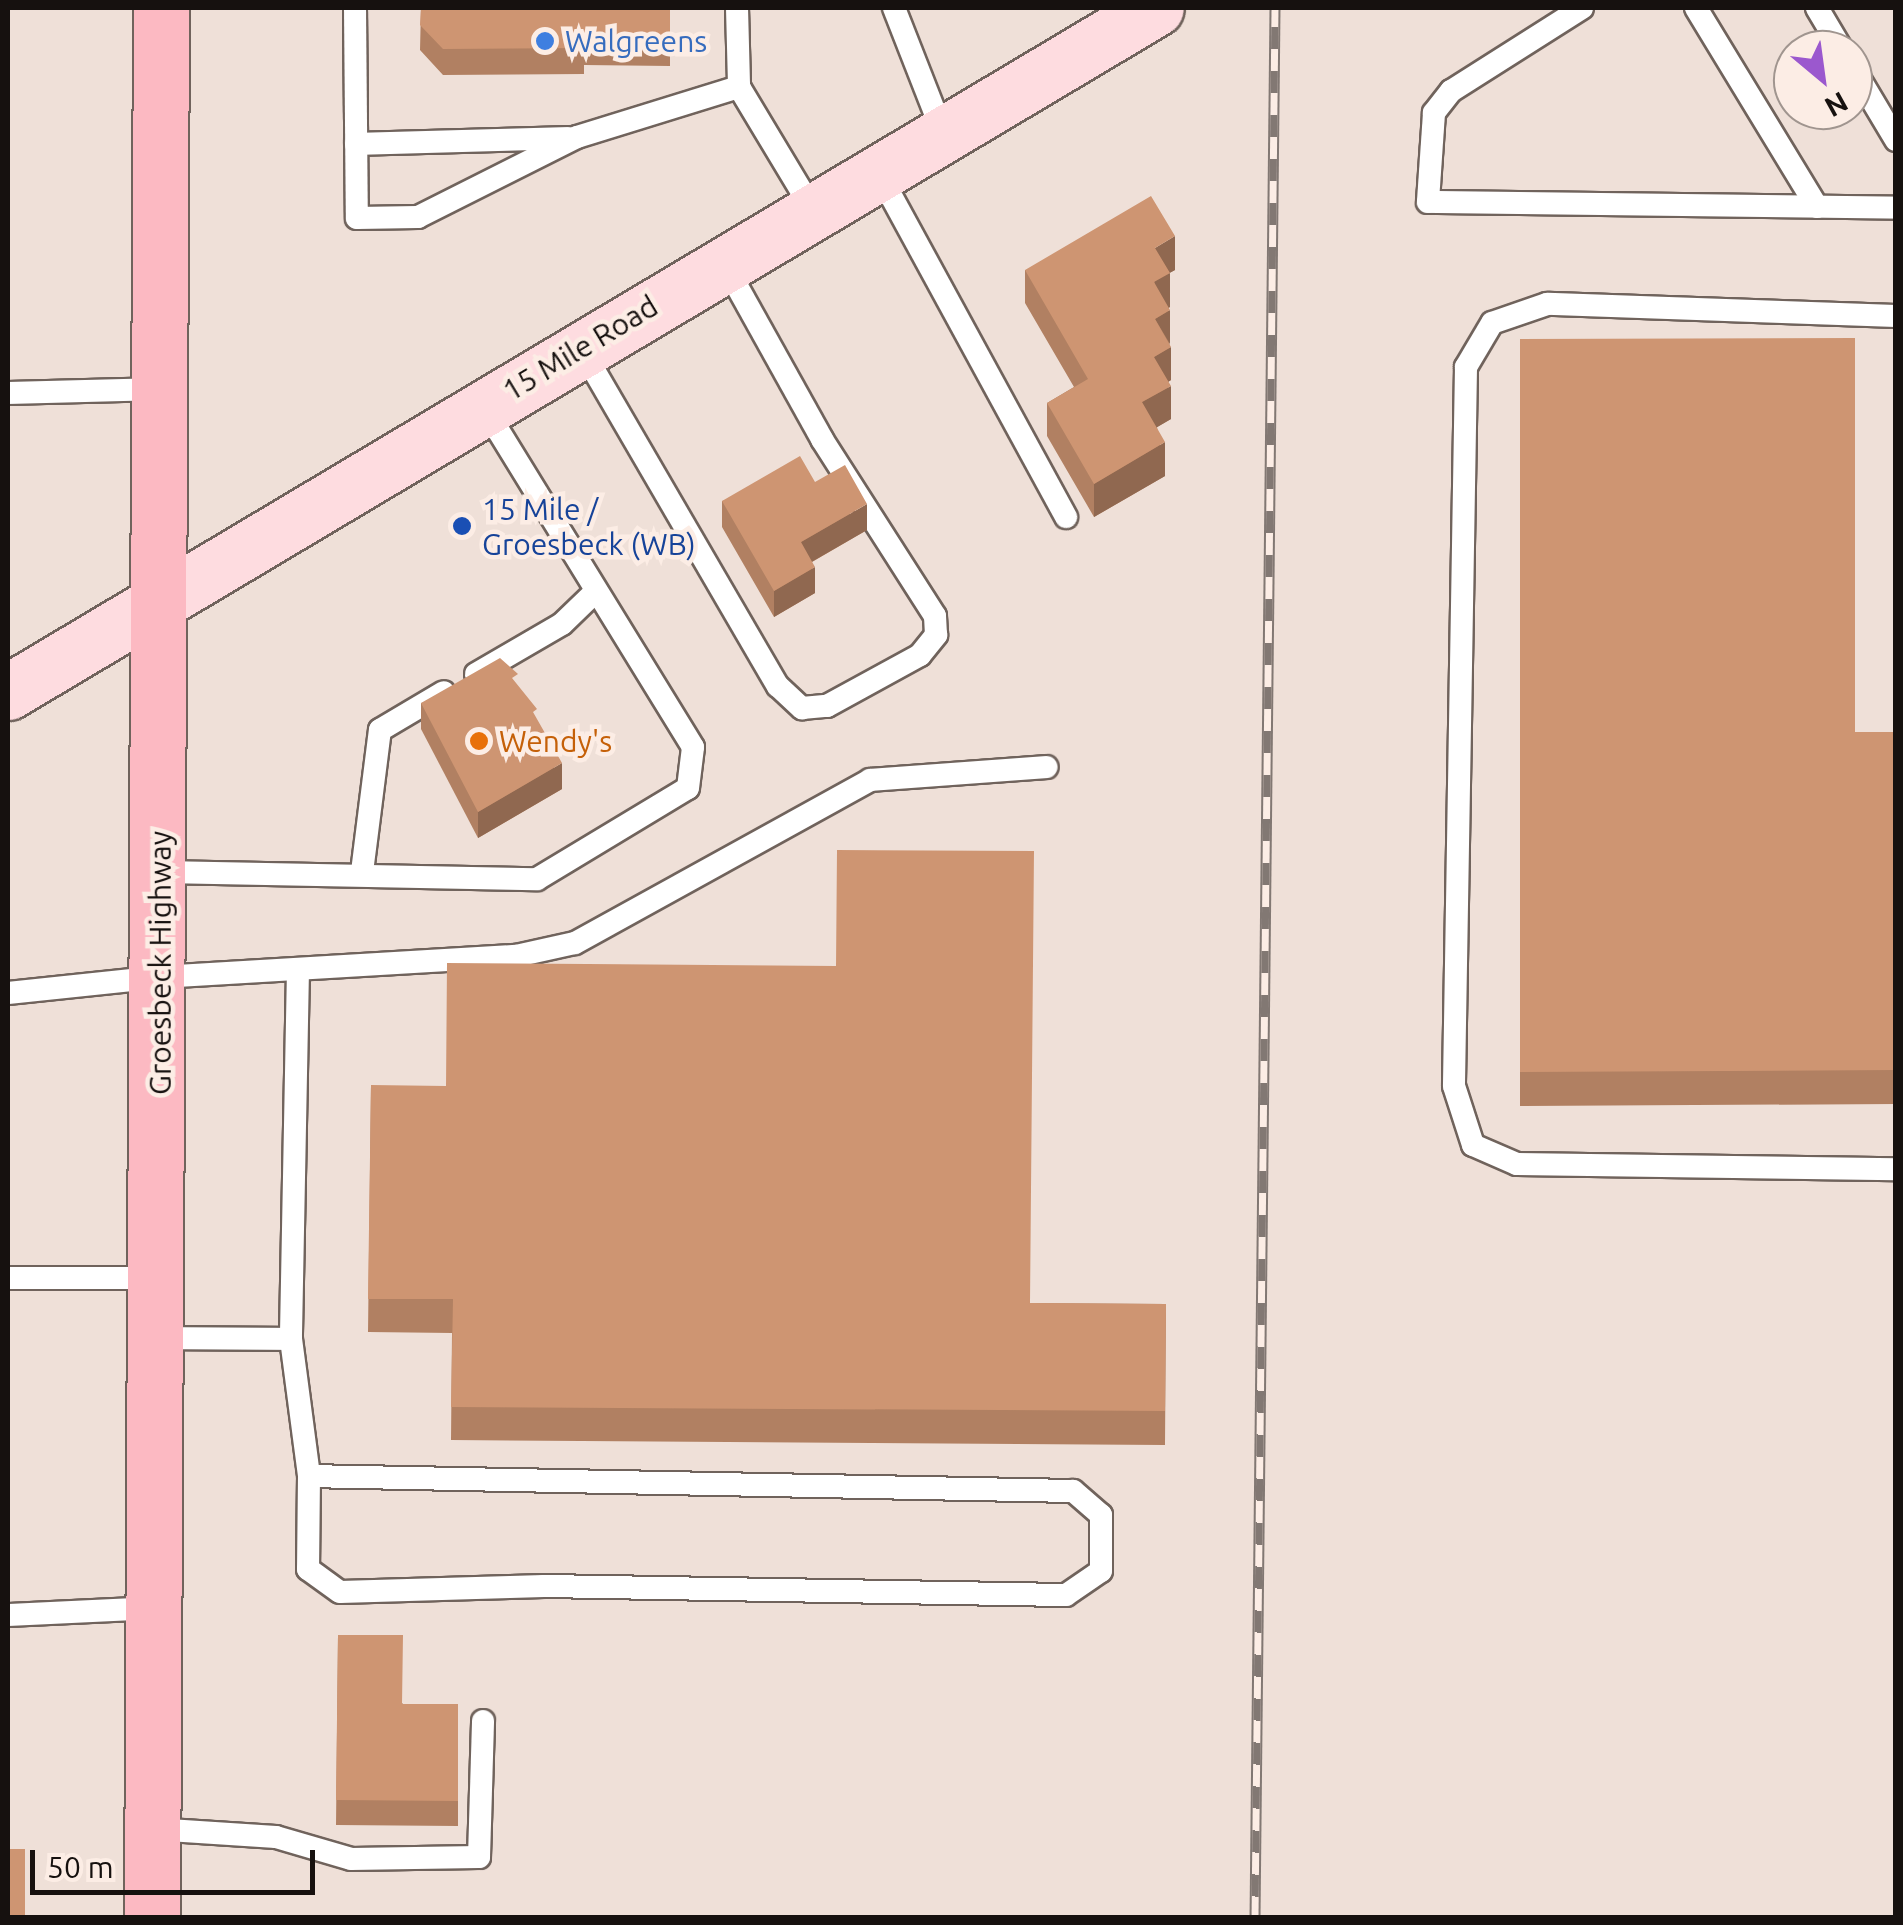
<!DOCTYPE html>
<html>
<head>
<meta charset="utf-8">
<style>
  body { margin:0 }
  #map { position:relative; width:1903px; height:1925px; overflow:hidden; background:#efe0d8; font-family:Ubuntu,sans-serif }
  div>[style] { position:absolute }
  .roads { filter:drop-shadow(2px 0 #70635c) drop-shadow(-2px 0 #70635c) drop-shadow(0 2px #70635c) drop-shadow(0 -2px #70635c) }
  .lane>* { height:22px; margin:-11px; padding:0 11px; transform-origin:11px; border-radius:11px; background:#fff }
  .secondary>* { height:55px; margin:-27.5px; padding:0 27.5px; transform-origin:27.5px; border-radius:27.5px; background:#fedce0 }
  .primary>* { height:55px; margin:-27.5px; padding:0 27.5px; transform-origin:27.5px; border-radius:27.5px; background:#fcb9c2 }
  .rail>* { height:11px; margin-top:-5.5px; transform-origin:0; background:repeating-linear-gradient(90deg,#fcede5 0 22px,#827873 0 44px); box-sizing:border-box; border-block:2px solid #827873 }
  .wall>* { inset:0; background:#b18062 }
  .shaded-wall>* { inset:0; background:#906850 }
  .building>* { inset:0; background:#ce9572; transform-origin:0 0 }
  .dots>* { width:28px; height:28px; translate:-50% -50%; box-sizing:border-box; border:5px solid #fcede5; border-radius:50% }
  span { translate:-50% -50%; white-space:nowrap; text-align:center; line-height:1.15; -webkit-text-stroke:9px #fcede5; paint-order:stroke }
  .shop-label { font-size:30px; color:#366cbe }
  .left { translate:0 -50%; text-align:left }
  .street-label { font-size:30px; color:#16110f }
  .transit-label { font-size:30px; color:#164399 }
  .food-label { font-size:30px; color:#c56008 }
  .frame { position:absolute; inset:0; border:10px solid #16110f; pointer-events:none }
  .north { position:absolute; left:1773px; top:30px; width:100px; height:100px; box-sizing:border-box; background:#fcede5; border:2px solid #a0958f; border-radius:50%; rotate:151deg; font-size:28px; font-weight:700; line-height:40px; text-align:center; color:#16110f }
  .north::after { content:''; display:block; margin:auto; width:35px; height:45px; background:#9b58ce; clip-path:polygon(50% 0,100% 100%,50% 72%,0 100%) }
  .scale { position:absolute; left:30px; top:1850px; width:285px; height:45px; box-sizing:border-box; border:5px solid #16110f; border-top:0; padding-left:12px; font-size:30px; line-height:35px; white-space:nowrap; color:#16110f; -webkit-text-stroke:8px #fcede5; paint-order:stroke }
</style>
</head>
<body>
<div id="map">
  <div class="roads">
    <div class="lane">
      <div style="left:355px;top:8px;width:210px;rotate:89.5deg"></div>
      <div style="left:357px;top:218px;width:61px;rotate:-0.9deg"></div>
      <div style="left:418px;top:217px;width:178px;rotate:-26.7deg"></div>
      <div style="left:577px;top:137px;width:170px;rotate:-17.2deg"></div>
      <div style="left:737px;top:8px;width:79px;rotate:88.5deg"></div>
      <div style="left:739px;top:87px;width:144px;rotate:59deg"></div>
      <div style="left:894px;top:8px;width:134px;rotate:68.6deg"></div>
      <div style="left:1582px;top:8px;width:155px;rotate:147.6deg"></div>
      <div style="left:1451px;top:91px;width:28px;rotate:128deg"></div>
      <div style="left:1434px;top:113px;width:89px;rotate:93.9deg"></div>
      <div style="left:1428px;top:202px;width:468px;rotate:0.7deg"></div>
      <div style="left:1696px;top:8px;width:233px;rotate:58.7deg"></div>
      <div style="left:1817px;top:8px;width:49px;rotate:59.2deg"></div>
      <div style="left:1853px;top:68px;width:84px;rotate:59.2deg"></div>
      <div style="left:356px;top:144px;width:212px;rotate:-1.6deg"></div>
      <div style="left:878px;top:172px;width:393px;rotate:61.4deg"></div>
      <div style="left:1896px;top:316px;width:349px;rotate:-178deg"></div>
      <div style="left:1547px;top:304px;width:58px;rotate:160.9deg"></div>
      <div style="left:1492px;top:323px;width:51px;rotate:120.6deg"></div>
      <div style="left:1466px;top:367px;width:719px;rotate:90.96deg"></div>
      <div style="left:1454px;top:1086px;width:62px;rotate:72.1deg"></div>
      <div style="left:1473px;top:1145px;width:48px;rotate:23.4deg"></div>
      <div style="left:1517px;top:1164px;width:379px;rotate:0.8deg"></div>
      <div style="left:581px;top:348px;width:391px;rotate:59.8deg"></div>
      <div style="left:778px;top:686px;width:33px;rotate:43deg"></div>
      <div style="left:802px;top:708px;width:25px;rotate:-5deg"></div>
      <div style="left:827px;top:706px;width:106px;rotate:-28.7deg"></div>
      <div style="left:920px;top:655px;width:26px;rotate:-51deg"></div>
      <div style="left:936px;top:635px;width:19px;rotate:-93deg"></div>
      <div style="left:935px;top:616px;width:210px;rotate:-122.6deg"></div>
      <div style="left:822px;top:439px;width:201px;rotate:-119.1deg"></div>
      <div style="left:8px;top:393px;width:153px;rotate:-1.5deg"></div>
      <div style="left:476px;top:674px;width:99px;rotate:-30.2deg"></div>
      <div style="left:562px;top:624px;width:47px;rotate:-44.1deg"></div>
      <div style="left:161px;top:872px;width:376px;rotate:1.1deg"></div>
      <div style="left:537px;top:879px;width:176px;rotate:-31.1deg"></div>
      <div style="left:688px;top:788px;width:41px;rotate:-83deg"></div>
      <div style="left:693px;top:747px;width:397px;rotate:-121.6deg"></div>
      <div style="left:362px;top:872px;width:143px;rotate:-82.8deg"></div>
      <div style="left:380px;top:730px;width:74px;rotate:-30.7deg"></div>
      <div style="left:298px;top:969px;width:370px;rotate:91.1deg"></div>
      <div style="left:291px;top:1339px;width:138px;rotate:82.5deg"></div>
      <div style="left:309px;top:1476px;width:93px;rotate:90.6deg"></div>
      <div style="left:308px;top:1569px;width:39px;rotate:36deg"></div>
      <div style="left:340px;top:1592px;width:204px;rotate:-1.7deg"></div>
      <div style="left:544px;top:1586px;width:522px;rotate:0.99deg"></div>
      <div style="left:1066px;top:1595px;width:42px;rotate:-34.4deg"></div>
      <div style="left:1101px;top:1571px;width:56px;rotate:-90deg"></div>
      <div style="left:1101px;top:1515px;width:37px;rotate:-139deg"></div>
      <div style="left:1073px;top:1491px;width:764px;rotate:-178.88deg"></div>
      <div style="left:8px;top:993px;width:153px;rotate:-6deg"></div>
      <div style="left:160px;top:977px;width:357px;rotate:-3.4deg"></div>
      <div style="left:516px;top:956px;width:60px;rotate:-12.4deg"></div>
      <div style="left:575px;top:943px;width:337px;rotate:-28.9deg"></div>
      <div style="left:870px;top:780px;width:177px;rotate:-4.2deg"></div>
      <div style="left:8px;top:1278px;width:147px"></div>
      <div style="left:158px;top:1338px;width:133px;rotate:0.4deg"></div>
      <div style="left:8px;top:1615px;width:147px;rotate:-2.7deg"></div>
      <div style="left:153px;top:1829px;width:123px;rotate:3.7deg"></div>
      <div style="left:276px;top:1837px;width:78px;rotate:16.3deg"></div>
      <div style="left:351px;top:1859px;width:128px;rotate:-0.9deg"></div>
      <div style="left:479px;top:1857px;width:136px;rotate:-88.3deg"></div>
    </div>
    <div class="secondary">
      <div style="left:8px;top:692px;width:1336px;rotate:-30.79deg"></div>
    </div>
    <div class="primary">
      <div style="left:152px;top:1918px;width:1910px;rotate:-89.73deg"></div>
    </div>
  </div>
  <div class="rail">
    <div style="left:1255px;top:1918px;width:1910px;rotate:-89.4deg"></div>
  </div>
  <div class="wall">
    <div style="clip-path:polygon(421px 8px,670px 8px,670px 66px,584px 65px,584px 74px,443px 75px,420px 50px)"></div>
    <div style="clip-path:polygon(1025px 270px,1175px 270px,1169px 273px,1170px 307px,1168px 308px,1171px 380px,1168px 382px,1171px 419px,1157px 427px,1165px 476px,1094px 517px,1047px 436px,1047px 403px,1074px 387px,1025px 303px)"></div>
    <div style="clip-path:polygon(1520px 339px,1855px 732px,1896px 732px,1896px 1104px,1520px 1106px)"></div>
    <div style="clip-path:polygon(815px 482px,867px 530px,812px 562px,815px 593px,774px 617px,722px 527px,722px 501px)"></div>
    <div style="clip-path:polygon(518px 687px,537px 721px,562px 789px,478px 838px,421px 729px,421px 703px)"></div>
    <div style="clip-path:polygon(371px 1085px,1030px 1303px,1166px 1304px,1165px 1445px,451px 1440px,452px 1333px,368px 1332px)"></div>
    <div style="clip-path:polygon(338px 1635px,403px 1704px,458px 1704px,458px 1826px,336px 1825px)"></div>
  </div>
  <div class="shaded-wall">
    <div style="clip-path:polygon(1175px 236px,1175px 270px,1157px 280px,1170px 273px,1170px 307px,1154px 316px,1155px 248px)"></div>
    <div style="clip-path:polygon(1170px 310px,1170px 344px,1155px 319px)"></div>
    <div style="clip-path:polygon(1171px 347px,1171px 380px,1154px 391px,1154px 357px)"></div>
    <div style="clip-path:polygon(1171px 386px,1171px 419px,1142px 436px,1142px 402px)"></div>
    <div style="clip-path:polygon(1165px 442px,1165px 476px,1094px 517px,1094px 484px)"></div>
    <div style="clip-path:polygon(867px 504px,867px 530px,801px 568px,801px 542px)"></div>
    <div style="clip-path:polygon(815px 567px,815px 593px,774px 617px,774px 591px)"></div>
    <div style="clip-path:polygon(562px 763px,562px 789px,478px 838px,478px 812px)"></div>
  </div>
  <div class="building">
    <div style="clip-path:polygon(421px 8px,670px 8px,670px 40px,584px 39px,584px 48px,443px 49px,420px 25px)"></div>
    <div style="clip-path:polygon(1151px 196px,1175px 236px,1155px 248px,1170px 273px,1154px 282px,1170px 310px,1155px 319px,1171px 347px,1154px 357px,1171px 386px,1142px 402px,1165px 442px,1094px 484px,1047px 403px,1088px 379px,1025px 270px)"></div>
    <div style="clip-path:polygon(1855px 338px,1855px 732px,1896px 732px,1896px 1070px,1520px 1072px,1520px 339px)"></div>
    <div style="clip-path:polygon(800px 456px,815px 482px,845px 465px,867px 504px,801px 542px,815px 567px,774px 591px,722px 501px)"></div>
    <div style="clip-path:polygon(500px 658px,518px 674px,512px 678px,537px 709px,533px 712px,562px 763px,478px 812px,421px 703px)"></div>
    <div style="clip-path:polygon(837px 850px,1034px 851px,1030px 1303px,1166px 1304px,1165px 1411px,451px 1407px,453px 1299px,368px 1299px,371px 1085px,446px 1086px,447px 963px,836px 966px)"></div>
    <div style="clip-path:polygon(338px 1635px,403px 1635px,402px 1704px,458px 1704px,458px 1801px,336px 1800px)"></div>
    <div style="left:8px;top:1849px;width:17px;height:67px"></div>
  </div>
  <div class="dots">
    <div style="left:545px;top:41px;background:#3f7fe0"></div>
    <div style="left:462px;top:526px;background:#1a4fb4"></div>
    <div style="left:479px;top:741px;background:#e8710a"></div>
  </div>
  <div class="shop-label">
    <span class="left" style="left:565px;top:41px">Walgreens</span>
  </div>
  <div class="street-label">
    <span style="left:580px;top:348px;rotate:-31deg">15 Mile Road</span>
    <span style="left:160px;top:963px;rotate:-90deg">Groesbeck Highway</span>
  </div>
  <div class="transit-label">
    <span class="left" style="left:482px;top:526px">15 Mile /<br>Groesbeck (WB)</span>
  </div>
  <div class="food-label">
    <span class="left" style="left:499px;top:741px">Wendy's</span>
  </div>
  <div class="frame"></div>
  <div class="north">N</div>
  <div class="scale">50 m</div>
</div>
</body>
</html>
